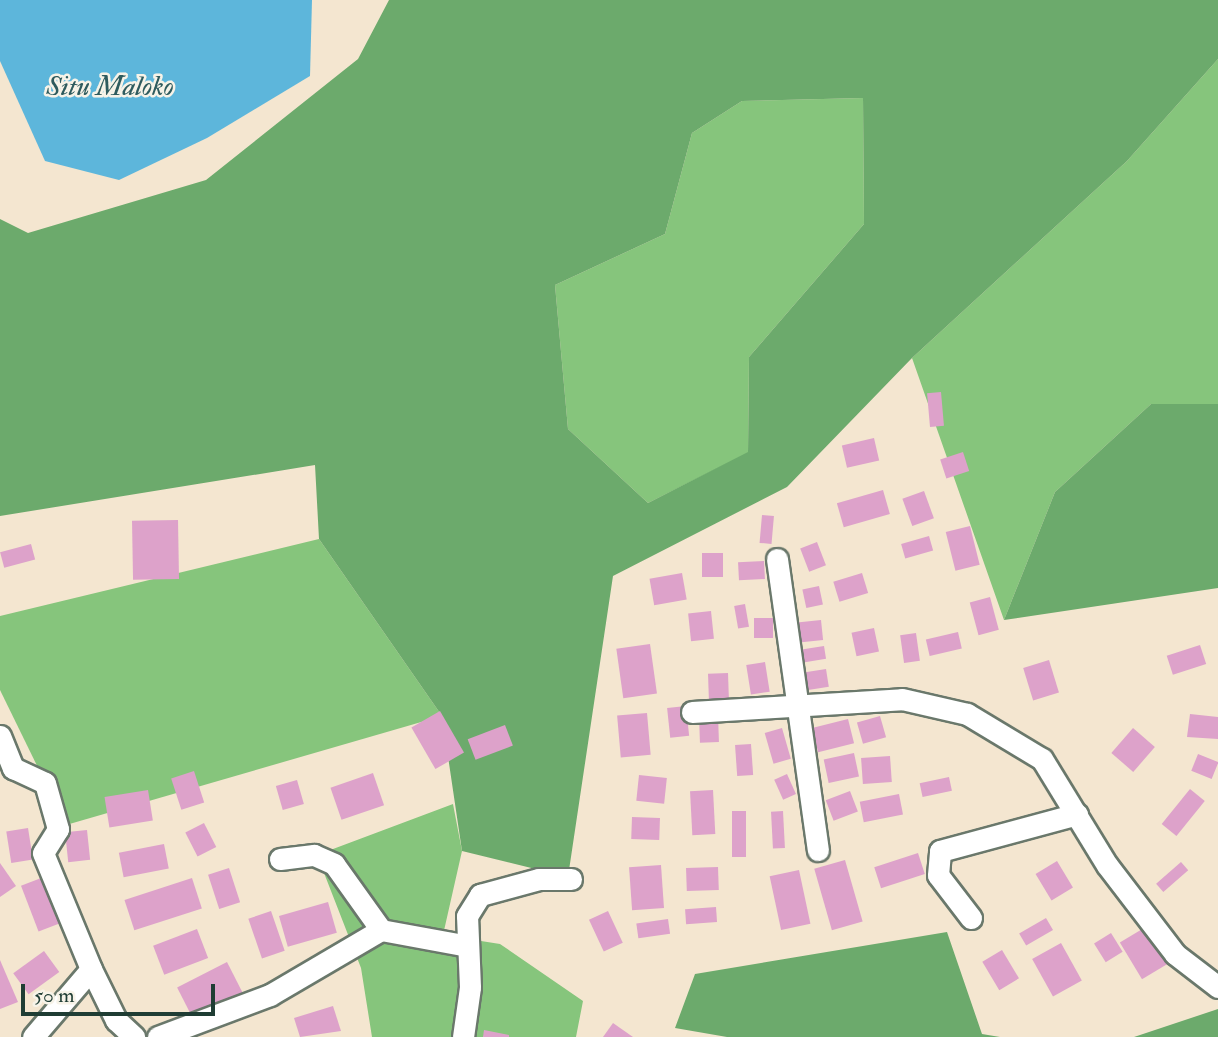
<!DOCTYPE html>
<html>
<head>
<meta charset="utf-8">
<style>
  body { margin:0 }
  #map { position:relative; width:1218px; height:1037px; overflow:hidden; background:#f4e6d0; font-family:"IM FELL Double Pica",serif }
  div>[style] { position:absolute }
  .green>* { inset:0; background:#86c57c }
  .forest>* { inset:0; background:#6caa6c }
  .water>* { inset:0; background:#5db6db }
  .building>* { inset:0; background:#dda2ca; transform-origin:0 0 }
  .roads { filter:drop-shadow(2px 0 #6a786b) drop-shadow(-2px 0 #6a786b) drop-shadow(0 2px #6a786b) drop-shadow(0 -2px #6a786b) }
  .street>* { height:21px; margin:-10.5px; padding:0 10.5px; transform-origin:10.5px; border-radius:10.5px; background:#fff }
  span { translate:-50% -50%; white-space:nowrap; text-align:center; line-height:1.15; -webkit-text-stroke:5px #f7f3e8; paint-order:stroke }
  .water-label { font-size:28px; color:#2e5b5e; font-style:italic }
  .scale { position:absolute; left:21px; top:984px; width:194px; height:32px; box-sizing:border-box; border:4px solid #1f3d34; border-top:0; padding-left:9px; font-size:21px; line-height:24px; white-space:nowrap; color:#1f3d34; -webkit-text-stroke:5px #f7f3e8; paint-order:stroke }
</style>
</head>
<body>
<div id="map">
  <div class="green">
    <div style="clip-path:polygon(1218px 59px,1218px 404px,1151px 404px,1055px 492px,1004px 620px,912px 358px,1127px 161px)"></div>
    <div style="clip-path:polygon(863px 98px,864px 224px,749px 357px,748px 453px,648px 503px,568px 429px,555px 285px,665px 234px,692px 133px,742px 101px)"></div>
    <div style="clip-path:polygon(319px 539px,442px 716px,66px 825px,0 690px,0 616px)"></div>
    <div style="clip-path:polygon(453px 804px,462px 851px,443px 935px,500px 944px,583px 1001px,576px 1037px,372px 1037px,361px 968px,317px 855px)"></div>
  </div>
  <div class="forest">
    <div style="clip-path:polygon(evenodd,389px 0,1218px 0,1218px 59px,1127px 161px,912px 358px,787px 487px,613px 576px,568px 877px,462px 851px,442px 716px,319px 539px,315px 465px,0 516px,0 219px,28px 233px,206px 180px,358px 59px,389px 0,863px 98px,864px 224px,749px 357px,748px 452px,648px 503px,568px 429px,555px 285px,665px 234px,692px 133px,742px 101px,863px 98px)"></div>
    <div style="clip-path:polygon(1151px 404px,1218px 404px,1218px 588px,1004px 620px,1055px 492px)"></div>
    <div style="clip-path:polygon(947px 932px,982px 1034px,1000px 1037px,727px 1037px,675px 1028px,695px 974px)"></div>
    <div style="clip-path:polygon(1218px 1009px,1218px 1037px,1134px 1037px)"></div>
  </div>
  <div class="water">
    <div style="clip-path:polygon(0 0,312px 0,310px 76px,207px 138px,119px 180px,45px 161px,0 61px)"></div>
  </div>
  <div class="building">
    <div style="left:941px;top:392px;width:34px;height:14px;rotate:85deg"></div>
    <div style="left:874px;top:438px;width:23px;height:33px;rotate:77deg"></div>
    <div style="left:963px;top:452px;width:20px;height:24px;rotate:72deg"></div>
    <div style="left:883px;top:490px;width:25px;height:48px;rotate:74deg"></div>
    <div style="left:924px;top:491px;width:29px;height:23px;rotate:70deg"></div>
    <div style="left:762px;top:515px;width:12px;height:28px;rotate:5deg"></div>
    <div style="left:178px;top:520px;width:59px;height:46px;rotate:89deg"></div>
    <div style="left:970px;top:526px;width:40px;height:25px;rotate:76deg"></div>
    <div style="left:929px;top:536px;width:15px;height:29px;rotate:74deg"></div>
    <div style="left:817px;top:542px;width:25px;height:18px;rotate:69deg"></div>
    <div style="left:31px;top:544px;width:16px;height:32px;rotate:75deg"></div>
    <div style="left:723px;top:553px;width:24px;height:21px;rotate:90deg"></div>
    <div style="left:764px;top:561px;width:18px;height:26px;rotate:87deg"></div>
    <div style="left:682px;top:573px;width:27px;height:33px;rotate:80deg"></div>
    <div style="left:862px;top:573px;width:21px;height:30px;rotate:73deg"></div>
    <div style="left:819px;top:586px;width:19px;height:17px;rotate:78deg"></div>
    <div style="left:990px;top:597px;width:34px;height:21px;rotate:75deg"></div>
    <div style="left:745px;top:604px;width:23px;height:11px;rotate:80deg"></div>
    <div style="left:711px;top:611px;width:28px;height:23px;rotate:84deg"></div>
    <div style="left:754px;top:618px;width:19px;height:20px"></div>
    <div style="left:821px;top:620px;width:20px;height:24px;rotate:84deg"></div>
    <div style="left:874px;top:628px;width:24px;height:23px;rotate:78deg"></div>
    <div style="left:958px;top:632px;width:17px;height:33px;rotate:77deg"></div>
    <div style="left:916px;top:633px;width:28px;height:16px;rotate:82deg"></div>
    <div style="left:650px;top:644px;width:50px;height:34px;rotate:82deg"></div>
    <div style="left:1200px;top:645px;width:20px;height:35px;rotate:72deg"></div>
    <div style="left:824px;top:646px;width:13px;height:29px;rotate:81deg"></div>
    <div style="left:1049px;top:660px;width:34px;height:27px;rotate:73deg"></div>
    <div style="left:765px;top:662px;width:30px;height:19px;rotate:81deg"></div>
    <div style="left:826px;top:669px;width:18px;height:29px;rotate:81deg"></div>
    <div style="left:728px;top:673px;width:29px;height:20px;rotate:88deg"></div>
    <div style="left:686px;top:706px;width:30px;height:19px;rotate:84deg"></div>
    <div style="left:440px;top:711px;width:48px;height:33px;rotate:60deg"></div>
    <div style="left:647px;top:713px;width:42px;height:30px;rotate:85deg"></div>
    <div style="clip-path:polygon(1190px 714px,1218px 717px,1218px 739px,1187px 737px)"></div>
    <div style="left:718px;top:715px;width:27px;height:19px;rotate:88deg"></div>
    <div style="left:880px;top:716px;width:22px;height:24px;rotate:74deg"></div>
    <div style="left:848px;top:719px;width:25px;height:37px;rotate:76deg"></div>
    <div style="left:505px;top:725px;width:22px;height:40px;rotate:69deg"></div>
    <div style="left:782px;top:728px;width:32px;height:18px;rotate:74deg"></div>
    <div style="left:1133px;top:728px;width:29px;height:33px;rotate:41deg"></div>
    <div style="left:751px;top:744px;width:31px;height:16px;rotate:86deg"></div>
    <div style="left:854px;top:753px;width:24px;height:31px;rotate:78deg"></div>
    <div style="left:1198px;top:754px;width:22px;height:18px;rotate:22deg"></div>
    <div style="left:890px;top:756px;width:26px;height:29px;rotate:86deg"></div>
    <div style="left:194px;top:771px;width:33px;height:24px;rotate:72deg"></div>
    <div style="left:373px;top:773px;width:34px;height:45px;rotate:71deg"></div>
    <div style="left:787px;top:774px;width:22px;height:14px;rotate:66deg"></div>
    <div style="left:639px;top:775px;width:28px;height:26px;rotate:6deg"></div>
    <div style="left:949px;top:777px;width:14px;height:30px;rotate:78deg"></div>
    <div style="left:297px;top:780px;width:25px;height:22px;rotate:74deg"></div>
    <div style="left:1190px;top:789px;width:19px;height:45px;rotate:39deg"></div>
    <div style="left:148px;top:790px;width:31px;height:44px;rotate:81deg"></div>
    <div style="left:713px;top:790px;width:44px;height:23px;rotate:87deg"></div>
    <div style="left:850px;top:791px;width:22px;height:26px;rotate:69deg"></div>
    <div style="left:899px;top:794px;width:21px;height:40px;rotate:79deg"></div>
    <div style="left:732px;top:811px;width:14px;height:46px"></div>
    <div style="left:783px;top:811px;width:37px;height:12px;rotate:87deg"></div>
    <div style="left:632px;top:817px;width:28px;height:22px;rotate:2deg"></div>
    <div style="left:204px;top:823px;width:27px;height:21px;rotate:63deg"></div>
    <div style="left:28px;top:828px;width:32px;height:22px;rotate:81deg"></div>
    <div style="left:87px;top:830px;width:30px;height:22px;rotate:84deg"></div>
    <div style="left:164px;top:844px;width:25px;height:46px;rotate:79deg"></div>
    <div style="left:918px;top:853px;width:22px;height:46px;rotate:72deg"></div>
    <div style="left:845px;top:860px;width:64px;height:32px;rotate:74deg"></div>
    <div style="left:1057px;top:861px;width:31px;height:25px;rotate:59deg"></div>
    <div style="left:1181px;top:862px;width:11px;height:33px;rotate:49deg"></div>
    <div style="clip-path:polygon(0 863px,16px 886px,0 897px)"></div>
    <div style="left:661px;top:865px;width:43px;height:32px;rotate:86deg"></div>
    <div style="left:718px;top:867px;width:23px;height:32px;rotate:88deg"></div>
    <div style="left:229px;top:868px;width:36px;height:22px;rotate:72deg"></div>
    <div style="left:799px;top:870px;width:55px;height:30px;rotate:78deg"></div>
    <div style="left:49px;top:875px;width:49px;height:30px;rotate:69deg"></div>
    <div style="left:192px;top:878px;width:32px;height:71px;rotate:72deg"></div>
    <div style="left:328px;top:902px;width:32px;height:51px;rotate:74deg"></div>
    <div style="left:716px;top:907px;width:15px;height:31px;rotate:86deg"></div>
    <div style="left:271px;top:911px;width:42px;height:24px;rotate:71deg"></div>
    <div style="left:608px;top:911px;width:35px;height:21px;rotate:65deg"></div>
    <div style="left:1046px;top:918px;width:14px;height:31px;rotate:60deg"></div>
    <div style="left:668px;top:919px;width:15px;height:32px;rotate:82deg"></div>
    <div style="left:1149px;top:925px;width:43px;height:34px;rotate:59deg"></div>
    <div style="left:197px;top:929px;width:31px;height:47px;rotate:69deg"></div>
    <div style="left:1111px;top:933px;width:22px;height:20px;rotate:58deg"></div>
    <div style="left:1061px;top:943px;width:43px;height:33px;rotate:61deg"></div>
    <div style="left:1002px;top:950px;width:33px;height:23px;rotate:59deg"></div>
    <div style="left:44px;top:951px;width:26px;height:38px;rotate:54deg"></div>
    <div style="clip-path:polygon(0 960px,18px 1002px,0 1009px)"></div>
    <div style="left:227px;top:962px;width:35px;height:56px;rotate:63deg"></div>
    <div style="clip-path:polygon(333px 1006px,341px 1031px,300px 1037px,294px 1018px)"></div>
    <div style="clip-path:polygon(613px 1023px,633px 1037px,603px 1037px)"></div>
    <div style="clip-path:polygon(484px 1030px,509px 1035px,509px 1037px,483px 1037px)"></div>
  </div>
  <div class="roads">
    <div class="street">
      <div style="left:777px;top:559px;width:294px;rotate:82deg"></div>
      <div style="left:692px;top:712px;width:210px;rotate:-3.5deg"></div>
      <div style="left:902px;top:699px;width:67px;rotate:13deg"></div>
      <div style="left:967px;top:714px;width:87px;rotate:31deg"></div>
      <div style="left:1042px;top:759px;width:124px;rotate:58.5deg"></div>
      <div style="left:1107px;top:865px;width:112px;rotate:52.6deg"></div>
      <div style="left:1175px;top:954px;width:54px;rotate:37.5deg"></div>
      <div style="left:0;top:736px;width:35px;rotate:68deg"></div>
      <div style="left:13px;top:768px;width:35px;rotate:25deg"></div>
      <div style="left:45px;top:783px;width:48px;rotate:74.2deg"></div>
      <div style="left:58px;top:829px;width:28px;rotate:122deg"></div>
      <div style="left:43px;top:853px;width:126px;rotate:67.5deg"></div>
      <div style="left:91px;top:969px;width:57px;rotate:63.9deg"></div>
      <div style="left:116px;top:1020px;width:25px;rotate:43deg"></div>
      <div style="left:280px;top:859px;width:34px;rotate:-7deg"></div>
      <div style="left:314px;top:855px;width:22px;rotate:24deg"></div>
      <div style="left:334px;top:864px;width:81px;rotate:54.5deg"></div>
      <div style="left:381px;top:930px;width:88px;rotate:10.4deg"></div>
      <div style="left:971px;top:918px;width:54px;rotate:-127.5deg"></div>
      <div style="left:938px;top:875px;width:24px;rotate:-85deg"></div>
      <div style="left:940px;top:851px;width:142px;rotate:-15.1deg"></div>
      <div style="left:33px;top:1037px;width:89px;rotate:-49.5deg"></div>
      <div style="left:158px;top:1037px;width:120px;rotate:-20.6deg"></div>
      <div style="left:270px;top:995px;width:129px;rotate:-30.4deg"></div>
      <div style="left:463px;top:1037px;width:50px;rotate:-82deg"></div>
      <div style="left:470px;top:987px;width:71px;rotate:-92.4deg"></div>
      <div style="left:467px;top:916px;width:25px;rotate:-58deg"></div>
      <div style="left:480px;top:895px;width:61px;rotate:-15.2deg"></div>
      <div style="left:539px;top:879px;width:32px"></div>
    </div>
  </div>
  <div class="water-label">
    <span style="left:110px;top:87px">Situ Maloko</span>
  </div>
  <div class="scale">50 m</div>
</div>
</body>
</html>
